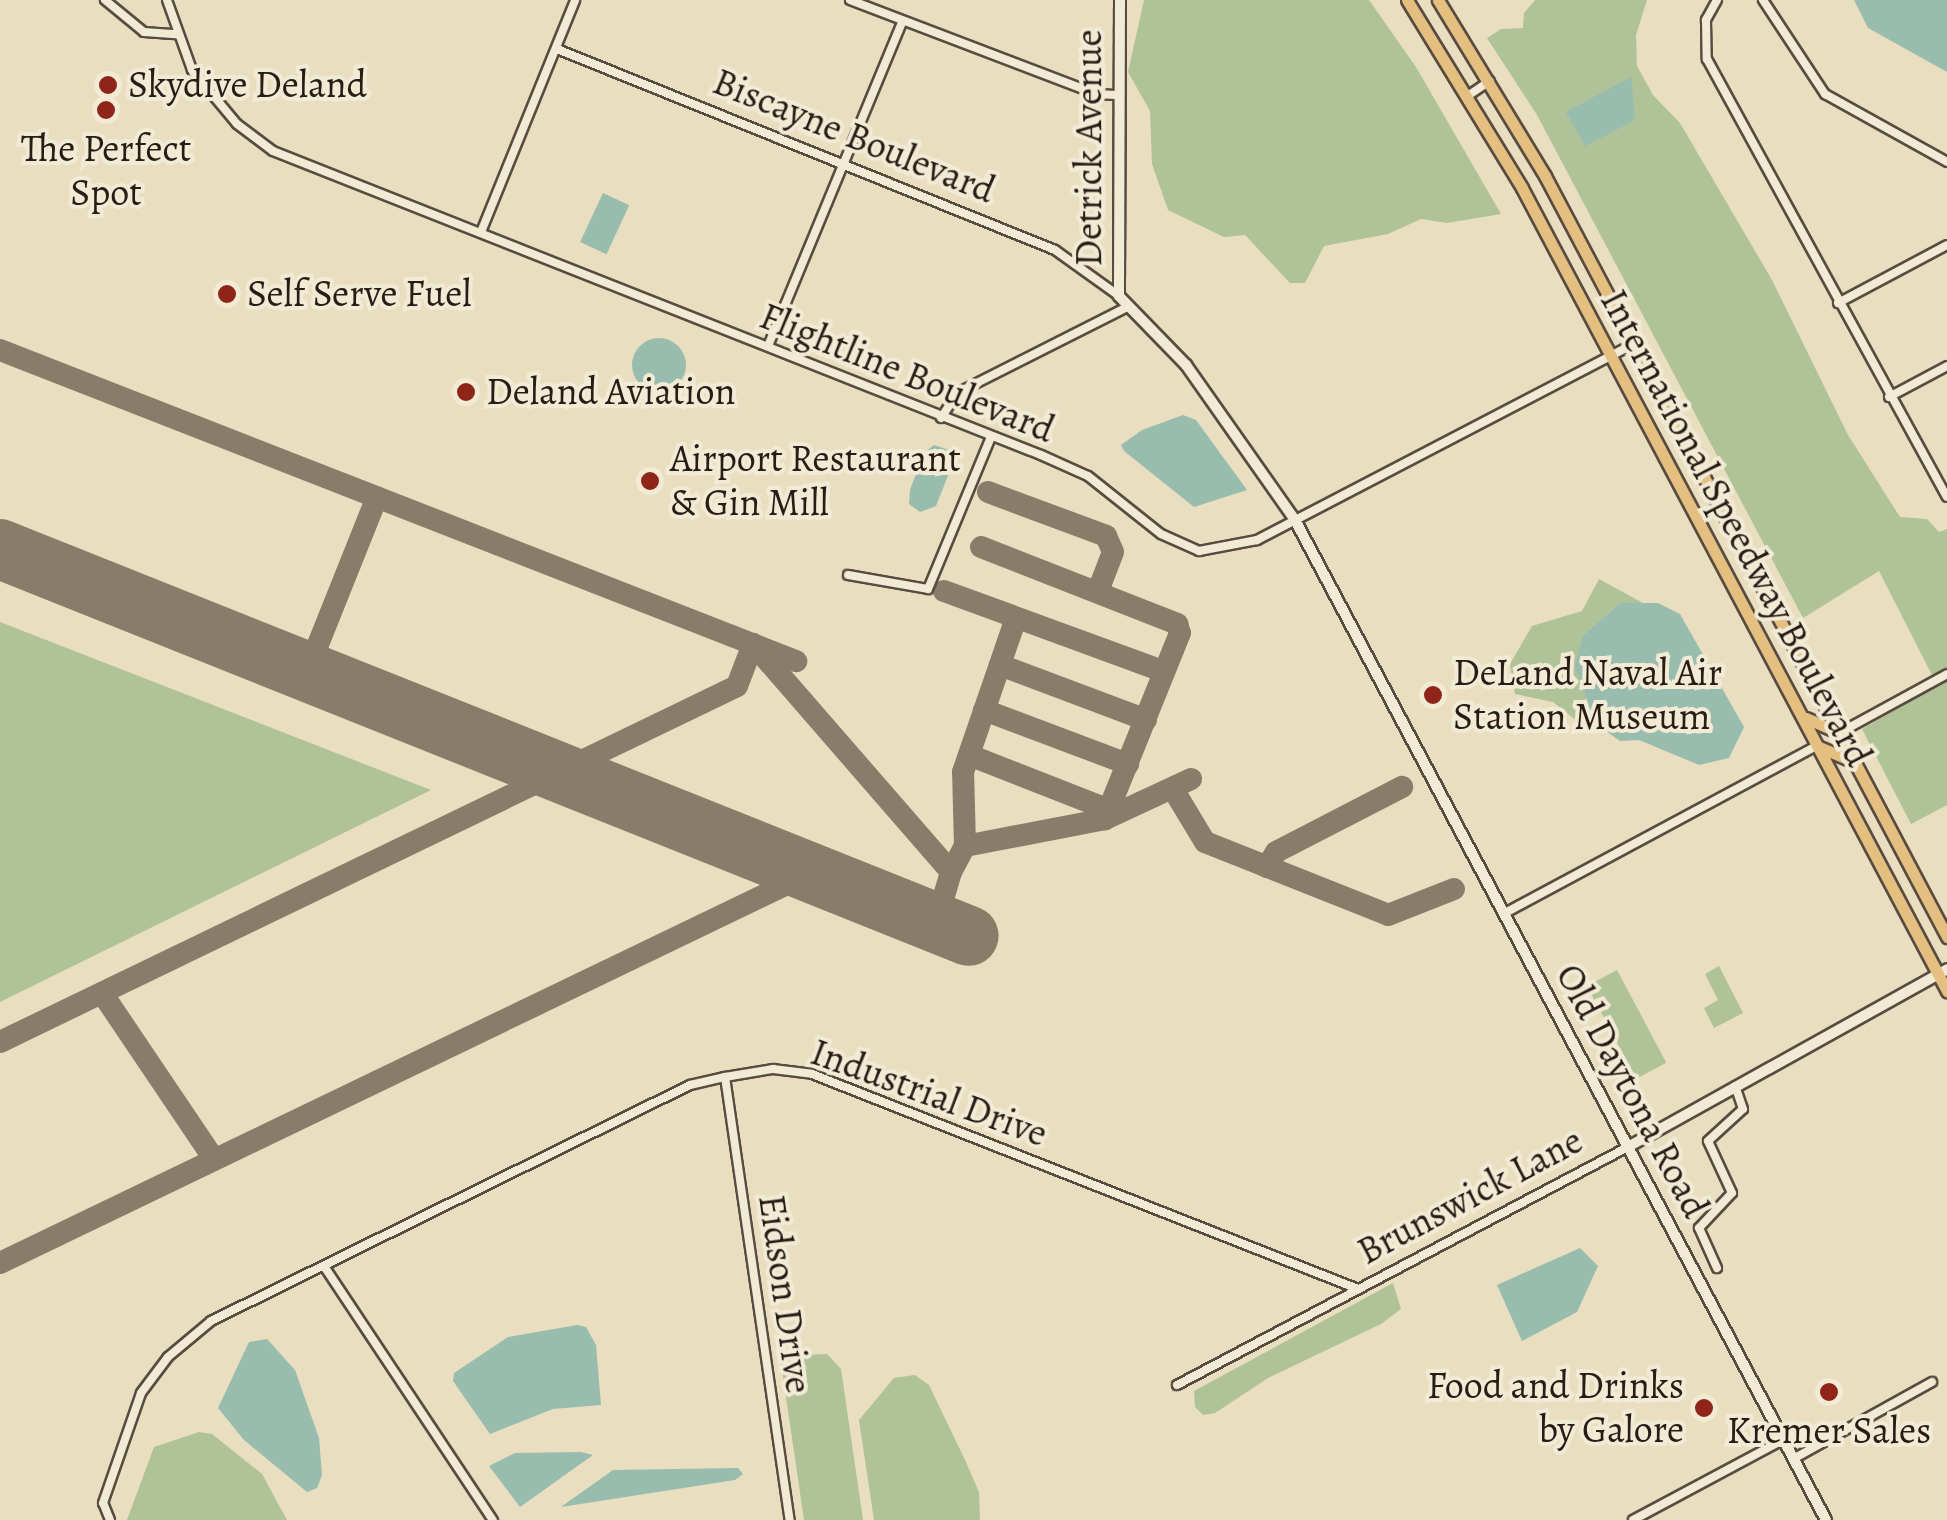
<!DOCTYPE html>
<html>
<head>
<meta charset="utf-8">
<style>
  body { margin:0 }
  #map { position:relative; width:1947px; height:1520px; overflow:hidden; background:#e9debf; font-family:Alegreya,serif }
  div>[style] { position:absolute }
  .green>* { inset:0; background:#b0c297; transform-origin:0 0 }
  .water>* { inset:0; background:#98bcae; transform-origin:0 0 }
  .round { border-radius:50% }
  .taxiway>* { height:22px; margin:-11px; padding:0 11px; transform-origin:11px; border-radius:11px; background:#887d6a }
  .runway>* { height:60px; margin:-30px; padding:0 30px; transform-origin:30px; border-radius:30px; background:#887d6a }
  .roads { filter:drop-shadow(2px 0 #584c40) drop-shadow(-2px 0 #584c40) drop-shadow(0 2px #584c40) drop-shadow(0 -2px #584c40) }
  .street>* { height:8px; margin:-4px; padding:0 4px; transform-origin:4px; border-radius:4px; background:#f1ead5 }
  .secondary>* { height:10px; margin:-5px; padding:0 5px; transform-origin:5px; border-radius:5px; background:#f1ead5 }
  .primary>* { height:11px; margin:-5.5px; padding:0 5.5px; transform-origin:5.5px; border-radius:5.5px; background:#e4bf80 }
  .dots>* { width:28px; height:28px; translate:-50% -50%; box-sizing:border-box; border:5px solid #f1ead5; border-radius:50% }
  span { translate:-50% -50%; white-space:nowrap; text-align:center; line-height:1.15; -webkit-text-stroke:8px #f1ead5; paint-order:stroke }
  .poi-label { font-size:38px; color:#281c15 }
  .left { translate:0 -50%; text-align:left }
  .right { translate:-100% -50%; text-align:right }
  .street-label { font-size:38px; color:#281c15 }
</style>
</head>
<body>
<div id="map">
  <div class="green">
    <div style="clip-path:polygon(1144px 0,1369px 0,1416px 67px,1501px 214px,1447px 223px,1421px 219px,1388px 234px,1324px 246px,1305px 283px,1290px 283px,1245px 235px,1224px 237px,1168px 210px,1152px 164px,1150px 111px,1128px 72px)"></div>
    <div style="clip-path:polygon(1535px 0,1647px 0,1636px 35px,1637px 66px,1653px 95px,1680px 123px,1772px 280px,1848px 435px,1900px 517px,1927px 519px,1939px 532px,1947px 529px,1947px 669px,1933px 677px,1879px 571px,1803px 618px,1537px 115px,1487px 38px,1501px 29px,1523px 28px,1524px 13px)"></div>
    <div style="clip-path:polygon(1599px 579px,1643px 603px,1620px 603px,1583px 635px,1576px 666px,1593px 719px,1577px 721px,1553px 702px,1515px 694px,1510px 664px,1532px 626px,1582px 611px)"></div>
    <div style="clip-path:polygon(0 622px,431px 790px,0 1002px)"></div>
    <div style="clip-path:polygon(1947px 680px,1947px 805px,1911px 824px,1862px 729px)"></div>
    <div style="clip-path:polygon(1719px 966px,1743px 1013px,1714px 1028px,1704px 1008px,1718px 1000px,1705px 974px)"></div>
    <div style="left:1617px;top:970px;width:105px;height:34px;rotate:62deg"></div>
    <div style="clip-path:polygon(1393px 1283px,1401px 1309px,1381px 1324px,1268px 1378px,1215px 1413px,1203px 1415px,1195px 1407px,1194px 1391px)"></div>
    <div style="clip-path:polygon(827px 1354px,841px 1369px,863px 1520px,804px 1520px,780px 1356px)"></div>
    <div style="clip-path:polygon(915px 1375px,929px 1385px,965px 1460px,979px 1492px,980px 1520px,874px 1520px,859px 1420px,894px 1378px)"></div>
    <div style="clip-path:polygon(199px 1432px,212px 1434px,262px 1474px,287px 1520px,127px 1520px,154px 1447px)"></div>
  </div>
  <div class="water">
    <div style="clip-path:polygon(1854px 0,1947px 0,1947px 72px,1868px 28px)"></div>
    <div style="clip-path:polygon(1631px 77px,1635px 120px,1585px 146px,1566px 112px)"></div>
    <div style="left:603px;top:193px;width:29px;height:54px;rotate:25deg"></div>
    <div class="round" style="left:632px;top:338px;width:54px;height:54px"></div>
    <div style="clip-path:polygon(1183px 415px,1196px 420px,1247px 490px,1194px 507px,1124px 451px,1121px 445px,1142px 430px)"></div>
    <div style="clip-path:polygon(934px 445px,949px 450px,953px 463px,936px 506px,920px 512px,909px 504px,910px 490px,924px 453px)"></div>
    <div style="clip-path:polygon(1620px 603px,1658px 603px,1680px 614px,1744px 727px,1729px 758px,1699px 765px,1639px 740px,1620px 741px,1595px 723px,1575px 666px,1583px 635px)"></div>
    <div style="clip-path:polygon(1580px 1248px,1598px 1266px,1577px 1312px,1522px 1341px,1497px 1285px)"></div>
    <div style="clip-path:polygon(577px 1325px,586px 1327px,596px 1345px,601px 1405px,553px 1409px,490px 1434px,453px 1381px,454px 1373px,508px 1337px)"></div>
    <div style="clip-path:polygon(267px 1339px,295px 1370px,319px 1438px,322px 1475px,317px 1488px,307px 1492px,244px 1440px,218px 1408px,249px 1342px)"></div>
    <div style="clip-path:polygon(581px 1452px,593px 1455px,520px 1507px,489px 1466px,515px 1453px)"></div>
    <div style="clip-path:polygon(738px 1468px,743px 1474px,735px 1480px,561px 1507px,613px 1470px)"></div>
  </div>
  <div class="taxiway">
    <div style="left:0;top:350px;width:855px;rotate:21.34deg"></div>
    <div style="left:988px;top:492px;width:126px;rotate:20.4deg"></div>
    <div style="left:1106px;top:536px;width:17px;rotate:66deg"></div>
    <div style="left:1113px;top:552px;width:42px;rotate:111deg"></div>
    <div style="left:981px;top:547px;width:211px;rotate:21.4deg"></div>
    <div style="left:1177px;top:624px;width:9px;rotate:72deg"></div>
    <div style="left:1180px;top:633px;width:201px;rotate:112deg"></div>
    <div style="left:944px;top:591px;width:233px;rotate:20.1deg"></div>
    <div style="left:1000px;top:665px;width:156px;rotate:20.6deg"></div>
    <div style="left:307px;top:672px;width:188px;rotate:-68.2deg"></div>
    <div style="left:984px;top:710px;width:154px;rotate:20.6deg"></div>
    <div style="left:969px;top:755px;width:150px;rotate:21.4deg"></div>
    <div style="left:1173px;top:789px;width:62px;rotate:58.9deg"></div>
    <div style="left:1205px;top:842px;width:197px;rotate:21.7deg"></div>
    <div style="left:1388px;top:915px;width:71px;rotate:-21.5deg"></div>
    <div style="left:965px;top:846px;width:74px;rotate:-91.5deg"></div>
    <div style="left:963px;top:772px;width:163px;rotate:-71deg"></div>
    <div style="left:1267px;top:867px;width:17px;rotate:-59deg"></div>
    <div style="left:1276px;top:852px;width:142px;rotate:-27.3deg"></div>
    <div style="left:951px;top:872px;width:30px;rotate:-62deg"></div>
    <div style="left:965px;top:846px;width:143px;rotate:-10.9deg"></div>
    <div style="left:1105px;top:819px;width:95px;rotate:-24.9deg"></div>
    <div style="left:102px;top:993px;width:200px;rotate:56deg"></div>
    <div style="left:0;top:1042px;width:818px;rotate:-25.78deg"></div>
    <div style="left:737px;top:686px;width:45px;rotate:-69.1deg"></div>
    <div style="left:753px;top:644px;width:302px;rotate:49deg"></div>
    <div style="left:951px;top:872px;width:53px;rotate:106.4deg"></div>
    <div style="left:0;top:1263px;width:899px;rotate:-25.71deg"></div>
  </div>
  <div class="runway">
    <div style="left:0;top:549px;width:1043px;rotate:21.77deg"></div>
  </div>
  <div class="roads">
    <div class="street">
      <div style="left:105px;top:0;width:50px;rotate:39.4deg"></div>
      <div style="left:144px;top:32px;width:32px;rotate:4deg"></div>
      <div style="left:167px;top:0;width:74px;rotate:70.3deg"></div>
      <div style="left:192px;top:70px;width:70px;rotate:50.2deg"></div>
      <div style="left:237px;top:124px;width:45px;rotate:36.9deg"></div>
      <div style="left:273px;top:151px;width:826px;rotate:21.6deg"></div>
      <div style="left:1041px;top:455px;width:51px;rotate:24.1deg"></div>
      <div style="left:1088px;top:476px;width:93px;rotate:38.5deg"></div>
      <div style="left:1161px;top:534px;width:42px;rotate:24.1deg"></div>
      <div style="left:1199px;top:551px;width:59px;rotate:-10.7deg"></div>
      <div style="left:1257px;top:540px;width:425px;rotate:-27.5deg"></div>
      <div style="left:850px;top:0;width:263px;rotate:20.9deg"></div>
      <div style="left:1096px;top:94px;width:20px;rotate:3deg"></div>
      <div style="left:1717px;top:0;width:23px;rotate:119deg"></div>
      <div style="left:1706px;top:20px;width:39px;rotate:89deg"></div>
      <div style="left:1707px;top:59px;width:499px;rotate:61.3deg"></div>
      <div style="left:1763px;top:0;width:113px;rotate:56.6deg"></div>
      <div style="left:1825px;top:94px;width:140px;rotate:29.1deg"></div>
      <div style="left:557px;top:49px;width:537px;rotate:21.98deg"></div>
      <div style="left:1055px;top:250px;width:79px;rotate:35.7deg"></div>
      <div style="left:1469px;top:95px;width:25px;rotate:-34deg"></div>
      <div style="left:481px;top:232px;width:250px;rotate:-67.9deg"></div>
      <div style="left:1838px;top:303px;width:123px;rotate:-28deg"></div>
      <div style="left:768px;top:346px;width:351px;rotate:-67.5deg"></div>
      <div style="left:1889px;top:397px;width:66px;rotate:-28.1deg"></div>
      <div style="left:941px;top:418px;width:30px;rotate:-57deg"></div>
      <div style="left:957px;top:393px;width:191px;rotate:-26.8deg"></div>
      <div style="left:848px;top:575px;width:81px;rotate:9.9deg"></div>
      <div style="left:928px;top:589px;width:165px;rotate:-67.5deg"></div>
      <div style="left:1839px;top:733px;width:123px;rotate:-28.6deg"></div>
      <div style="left:1505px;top:913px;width:354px;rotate:-28.2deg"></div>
      <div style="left:725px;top:1077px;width:448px;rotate:81.7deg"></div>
      <div style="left:324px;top:1266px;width:305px;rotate:56.4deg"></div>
      <div style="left:1717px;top:1268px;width:44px;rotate:-114.2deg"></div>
      <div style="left:1699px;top:1228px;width:48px;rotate:-46.7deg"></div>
      <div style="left:1732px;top:1193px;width:57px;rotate:-114.8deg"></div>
      <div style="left:1708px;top:1141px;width:47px;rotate:-42.4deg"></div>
      <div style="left:1743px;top:1109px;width:24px;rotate:-109deg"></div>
      <div style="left:1177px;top:1385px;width:508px;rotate:-27.83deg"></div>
      <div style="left:1793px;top:1459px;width:159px;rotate:-29deg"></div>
      <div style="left:110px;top:1520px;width:18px;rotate:-112deg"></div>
      <div style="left:103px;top:1503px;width:116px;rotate:-70.9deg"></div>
      <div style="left:141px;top:1393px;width:45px;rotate:-53.1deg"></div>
      <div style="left:168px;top:1357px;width:56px;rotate:-39.9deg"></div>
      <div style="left:211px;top:1321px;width:534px;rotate:-26.23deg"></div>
      <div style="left:690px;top:1085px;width:36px;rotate:-13deg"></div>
      <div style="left:725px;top:1077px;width:49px;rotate:-9.5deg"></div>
      <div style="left:773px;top:1069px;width:39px;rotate:7deg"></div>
      <div style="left:812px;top:1074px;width:587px;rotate:21.49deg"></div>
      <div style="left:1633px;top:1520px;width:170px;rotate:-28.1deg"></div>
    </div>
    <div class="secondary">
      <div style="left:1120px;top:0;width:296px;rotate:90.2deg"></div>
      <div style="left:1119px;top:296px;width:96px;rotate:45.8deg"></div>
      <div style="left:1186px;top:365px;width:189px;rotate:54.9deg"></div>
      <div style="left:1295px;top:520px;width:1132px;rotate:62.03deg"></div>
      <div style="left:1626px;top:1148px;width:368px;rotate:-29.1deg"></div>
    </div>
    <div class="primary">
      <div style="left:1407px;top:0;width:220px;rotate:58.5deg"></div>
      <div style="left:1522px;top:188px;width:909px;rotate:62.11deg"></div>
      <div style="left:1438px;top:0;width:206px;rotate:58.7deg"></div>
      <div style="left:1545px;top:176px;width:861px;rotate:62.15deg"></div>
      <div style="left:1806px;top:718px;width:36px;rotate:24deg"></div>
      <div style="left:1817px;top:746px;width:36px;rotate:23deg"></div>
    </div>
  </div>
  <div class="dots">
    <div style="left:108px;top:85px;background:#8f2418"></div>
    <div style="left:106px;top:110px;background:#8f2418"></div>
    <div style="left:227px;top:294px;background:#8f2418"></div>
    <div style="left:466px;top:392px;background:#8f2418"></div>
    <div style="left:650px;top:481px;background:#8f2418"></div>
    <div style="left:1433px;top:695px;background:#8f2418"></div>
    <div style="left:1829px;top:1392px;background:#8f2418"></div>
    <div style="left:1704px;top:1408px;background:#8f2418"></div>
  </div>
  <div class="poi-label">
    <span class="left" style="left:128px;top:85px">Skydive Deland</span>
    <span style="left:106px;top:171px">The Perfect<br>Spot</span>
    <span class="left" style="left:247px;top:294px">Self Serve Fuel</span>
    <span class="left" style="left:486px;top:392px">Deland Aviation</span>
    <span class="left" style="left:670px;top:481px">Airport Restaurant<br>&amp; Gin Mill</span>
    <span class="left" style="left:1453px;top:695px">DeLand Naval Air<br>Station Museum</span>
    <span class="right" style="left:1684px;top:1408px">Food and Drinks<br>by Galore</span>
    <span style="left:1829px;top:1431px">Kremer Sales</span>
  </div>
  <div class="street-label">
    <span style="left:854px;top:136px;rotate:22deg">Biscayne Boulevard</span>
    <span style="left:1089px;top:148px;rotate:-90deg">Detrick Avenue</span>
    <span style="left:907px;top:373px;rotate:22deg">Flightline Boulevard</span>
    <span style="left:1736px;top:528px;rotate:62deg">International Speedway Boulevard</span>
    <span style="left:1632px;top:1091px;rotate:62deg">Old Daytona Road</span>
    <span style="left:929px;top:1093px;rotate:20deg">Industrial Drive</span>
    <span style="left:1470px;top:1196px;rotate:-28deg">Brunswick Lane</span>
    <span style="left:785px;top:1294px;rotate:82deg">Eidson Drive</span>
  </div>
</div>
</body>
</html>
